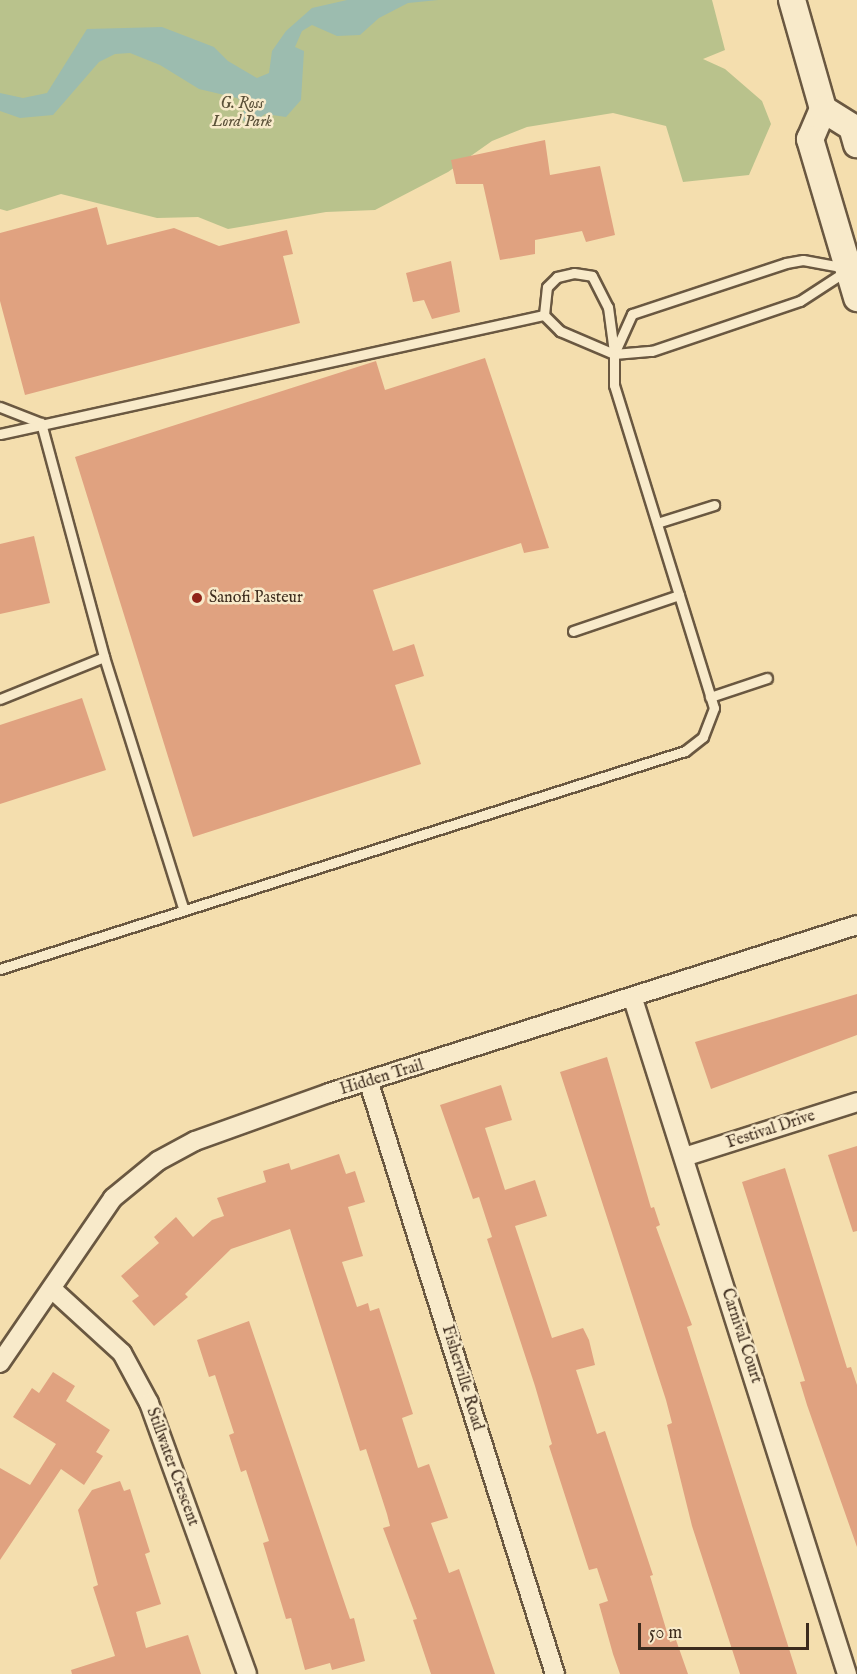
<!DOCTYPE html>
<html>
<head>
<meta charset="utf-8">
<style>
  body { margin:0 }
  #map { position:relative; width:857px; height:1674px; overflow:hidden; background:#f4deae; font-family:"IM FELL English",serif }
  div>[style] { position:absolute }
  .green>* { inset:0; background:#b9c28c }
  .water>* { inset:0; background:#9cbcaf }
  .building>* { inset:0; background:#e0a280 }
  .roads { filter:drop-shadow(2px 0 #6a5841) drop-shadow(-2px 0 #6a5841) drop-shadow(0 2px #6a5841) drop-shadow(0 -2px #6a5841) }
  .service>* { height:9px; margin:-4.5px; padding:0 4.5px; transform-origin:4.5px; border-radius:4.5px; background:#f8eaca }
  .minor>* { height:18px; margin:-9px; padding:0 9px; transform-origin:9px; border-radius:9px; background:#f8eaca }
  .secondary>* { height:26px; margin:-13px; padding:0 13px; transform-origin:13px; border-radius:13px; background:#f8eaca }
  .dots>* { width:16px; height:16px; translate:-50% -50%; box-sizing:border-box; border:3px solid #f8eaca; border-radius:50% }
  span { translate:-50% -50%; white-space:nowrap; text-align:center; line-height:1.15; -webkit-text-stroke:5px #f8eaca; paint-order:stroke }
  .park-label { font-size:16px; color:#5b5139; font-style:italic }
  .poi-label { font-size:16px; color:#3c2b1d }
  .left { translate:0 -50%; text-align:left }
  .street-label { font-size:16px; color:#3c2b1d }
  .scale { position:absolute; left:638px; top:1623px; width:171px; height:27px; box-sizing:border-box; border:3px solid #3c2b1d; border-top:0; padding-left:8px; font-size:18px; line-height:21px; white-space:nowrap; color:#3c2b1d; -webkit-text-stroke:4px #f8eaca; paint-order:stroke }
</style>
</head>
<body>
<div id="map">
  <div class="green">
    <div style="clip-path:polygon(0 0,712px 0,725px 50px,703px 59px,725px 69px,762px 101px,771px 124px,749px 175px,683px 182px,666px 126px,613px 113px,527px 127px,492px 141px,448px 172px,375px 210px,326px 212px,228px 229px,198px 217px,157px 218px,61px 194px,7px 211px,0 209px)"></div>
  </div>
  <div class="water">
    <div style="clip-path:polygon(347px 0,438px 0,408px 3px,379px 18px,360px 35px,337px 36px,312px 25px,302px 31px,295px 47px,304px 51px,301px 100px,286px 117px,265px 114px,249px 126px,241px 118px,246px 105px,237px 98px,199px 89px,160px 65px,130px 53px,115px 54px,99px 62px,53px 115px,20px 118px,0 111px,0 93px,23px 98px,47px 93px,87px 29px,162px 27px,214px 47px,228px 61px,257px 78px,269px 73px,272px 51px,286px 31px,312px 8px)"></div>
  </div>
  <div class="building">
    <div style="clip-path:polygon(545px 140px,550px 175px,600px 166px,615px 235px,586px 242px,582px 231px,535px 240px,535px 254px,500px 260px,483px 184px,456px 184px,451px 160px)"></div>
    <div style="clip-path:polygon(97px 207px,107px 245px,174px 228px,219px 246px,287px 230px,293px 254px,283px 256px,300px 323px,25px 395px,0 301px,0 233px)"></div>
    <div style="clip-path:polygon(451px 261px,460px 312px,432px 319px,424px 300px,413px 302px,406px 273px)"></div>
    <div style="clip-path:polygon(485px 358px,549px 548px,524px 553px,521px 543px,373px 590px,393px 651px,414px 644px,424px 676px,395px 685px,421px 764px,193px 837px,75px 457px,376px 361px,385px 390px)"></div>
    <div style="clip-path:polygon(34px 536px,50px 603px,0 614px,0 544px)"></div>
    <div style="clip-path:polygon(82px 698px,106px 770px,0 804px,0 725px)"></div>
    <div style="clip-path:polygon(857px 994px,857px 1035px,711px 1089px,695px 1042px)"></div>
    <div style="clip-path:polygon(607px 1057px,651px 1208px,654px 1207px,660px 1225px,656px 1227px,692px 1325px,687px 1327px,797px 1674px,740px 1674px,692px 1526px,667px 1425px,672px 1423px,666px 1400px,560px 1072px)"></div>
    <div style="clip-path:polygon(501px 1085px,512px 1120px,485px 1128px,505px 1190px,535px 1180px,547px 1216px,515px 1226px,552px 1338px,583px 1328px,589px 1340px,595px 1365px,576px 1370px,597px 1434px,605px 1431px,653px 1575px,650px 1576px,670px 1642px,676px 1640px,688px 1674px,620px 1674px,613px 1654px,599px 1604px,608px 1601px,597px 1568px,589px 1570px,549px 1446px,552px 1444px,535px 1386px,487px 1239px,492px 1237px,479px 1197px,473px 1199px,440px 1105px)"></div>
    <div style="clip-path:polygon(857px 1146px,857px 1231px,853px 1232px,828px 1155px)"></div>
    <div style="clip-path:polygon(339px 1154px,346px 1174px,355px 1171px,365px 1202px,348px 1207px,363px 1256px,342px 1262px,357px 1307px,368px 1303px,370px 1311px,379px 1308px,413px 1414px,402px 1418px,418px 1468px,429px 1464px,448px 1518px,431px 1523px,449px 1573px,459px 1569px,495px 1674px,431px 1674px,413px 1620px,417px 1619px,383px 1528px,390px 1526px,387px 1514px,366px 1449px,360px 1451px,290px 1229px,231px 1249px,185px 1294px,188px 1297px,154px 1326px,132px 1301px,139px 1296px,121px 1276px,159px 1243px,154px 1237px,176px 1217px,193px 1237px,212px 1220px,224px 1216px,217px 1198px,266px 1182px,263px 1171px,289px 1163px,291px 1170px)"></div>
    <div style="clip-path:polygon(785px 1168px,847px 1368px,851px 1367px,857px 1385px,857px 1547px,807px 1405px,800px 1382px,805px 1381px,742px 1182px)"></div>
    <div style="clip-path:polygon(249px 1321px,350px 1619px,354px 1618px,365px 1661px,332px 1670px,330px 1663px,305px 1670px,291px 1618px,286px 1619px,263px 1543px,269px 1541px,246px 1470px,241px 1472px,229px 1435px,234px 1433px,215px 1375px,209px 1377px,197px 1340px)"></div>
    <div style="clip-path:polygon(53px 1372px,75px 1386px,66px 1401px,110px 1430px,96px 1452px,103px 1456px,84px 1485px,61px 1469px,0 1560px,0 1468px,30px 1485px,56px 1444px,13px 1417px,32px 1388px,39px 1393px)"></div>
    <div style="clip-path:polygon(120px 1481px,124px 1491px,130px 1489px,150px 1552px,145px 1554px,161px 1604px,136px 1612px,146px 1648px,188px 1635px,201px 1674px,72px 1674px,71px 1670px,115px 1656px,93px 1587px,98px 1585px,78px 1510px,92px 1490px)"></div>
  </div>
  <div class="roads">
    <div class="service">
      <div style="left:544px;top:315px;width:28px;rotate:-84deg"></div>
      <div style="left:547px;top:287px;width:14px;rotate:-45deg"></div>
      <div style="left:557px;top:277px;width:17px;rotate:-13deg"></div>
      <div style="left:574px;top:273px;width:18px;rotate:9deg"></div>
      <div style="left:592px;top:276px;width:35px;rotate:63deg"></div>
      <div style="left:608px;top:307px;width:45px;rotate:82.4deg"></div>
      <div style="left:614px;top:354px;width:44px;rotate:-65.8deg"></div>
      <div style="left:632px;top:314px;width:162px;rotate:-18.3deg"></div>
      <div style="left:786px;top:263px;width:17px;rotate:-10deg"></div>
      <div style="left:803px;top:260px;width:44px;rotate:10.5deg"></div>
      <div style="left:614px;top:354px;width:38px;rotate:-5deg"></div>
      <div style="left:652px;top:351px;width:156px;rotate:-18.7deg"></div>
      <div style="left:800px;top:301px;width:55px;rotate:-33.1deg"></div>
      <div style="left:0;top:407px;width:44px;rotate:21.3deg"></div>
      <div style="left:41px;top:423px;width:242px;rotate:74.9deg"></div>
      <div style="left:104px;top:657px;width:265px;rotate:72.5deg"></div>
      <div style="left:0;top:434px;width:557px;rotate:-12.34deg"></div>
      <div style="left:544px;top:315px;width:23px;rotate:45deg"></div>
      <div style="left:560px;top:331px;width:59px;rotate:23.1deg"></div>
      <div style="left:614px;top:354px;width:31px;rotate:90deg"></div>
      <div style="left:614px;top:385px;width:338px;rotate:72.8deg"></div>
      <div style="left:714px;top:708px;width:31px;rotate:111deg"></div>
      <div style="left:703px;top:737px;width:23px;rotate:142deg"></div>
      <div style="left:685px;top:751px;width:719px;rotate:162.35deg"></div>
      <div style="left:657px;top:523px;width:60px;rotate:-17.5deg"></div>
      <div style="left:573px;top:631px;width:112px;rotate:-18.8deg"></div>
      <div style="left:710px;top:697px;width:60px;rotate:-18.4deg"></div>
      <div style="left:0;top:699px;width:112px;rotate:-22deg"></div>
    </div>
    <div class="minor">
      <div style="left:633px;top:999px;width:708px;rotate:72.41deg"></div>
      <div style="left:369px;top:1083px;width:620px;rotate:72.53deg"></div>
      <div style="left:684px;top:1157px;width:182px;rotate:-17.6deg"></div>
      <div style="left:52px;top:1289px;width:95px;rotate:42.4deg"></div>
      <div style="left:122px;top:1353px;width:57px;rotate:61.6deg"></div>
      <div style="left:149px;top:1403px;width:288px;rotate:70.1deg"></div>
      <div style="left:0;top:1363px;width:200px;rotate:-55.6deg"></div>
      <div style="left:113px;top:1198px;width:58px;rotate:-39.4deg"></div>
      <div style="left:158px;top:1161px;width:42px;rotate:-28.4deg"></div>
      <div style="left:195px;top:1141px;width:142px;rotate:-19.7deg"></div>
      <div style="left:329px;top:1093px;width:554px;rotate:-17.65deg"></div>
    </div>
    <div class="secondary">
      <div style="left:792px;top:0;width:113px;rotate:74.1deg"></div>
      <div style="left:823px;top:109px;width:33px;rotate:113deg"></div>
      <div style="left:810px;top:139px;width:166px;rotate:73.5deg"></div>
      <div style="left:823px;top:109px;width:34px;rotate:32deg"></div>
      <div style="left:852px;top:127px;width:18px;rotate:74deg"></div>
    </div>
  </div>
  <div class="dots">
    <div style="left:197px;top:598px;background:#8f2418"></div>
  </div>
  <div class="park-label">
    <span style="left:242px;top:113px">G. Ross<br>Lord Park</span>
  </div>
  <div class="poi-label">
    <span class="left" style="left:209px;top:598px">Sanofi Pasteur</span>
  </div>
  <div class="street-label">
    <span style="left:382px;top:1078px;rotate:-17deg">Hidden Trail</span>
    <span style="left:771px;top:1130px;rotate:-18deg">Festival Drive</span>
    <span style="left:741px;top:1336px;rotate:72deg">Carnival Court</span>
    <span style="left:462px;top:1378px;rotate:73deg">Fisherville Road</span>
    <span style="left:172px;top:1467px;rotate:70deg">Stillwater Crescent</span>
  </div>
  <div class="scale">50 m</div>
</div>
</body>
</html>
